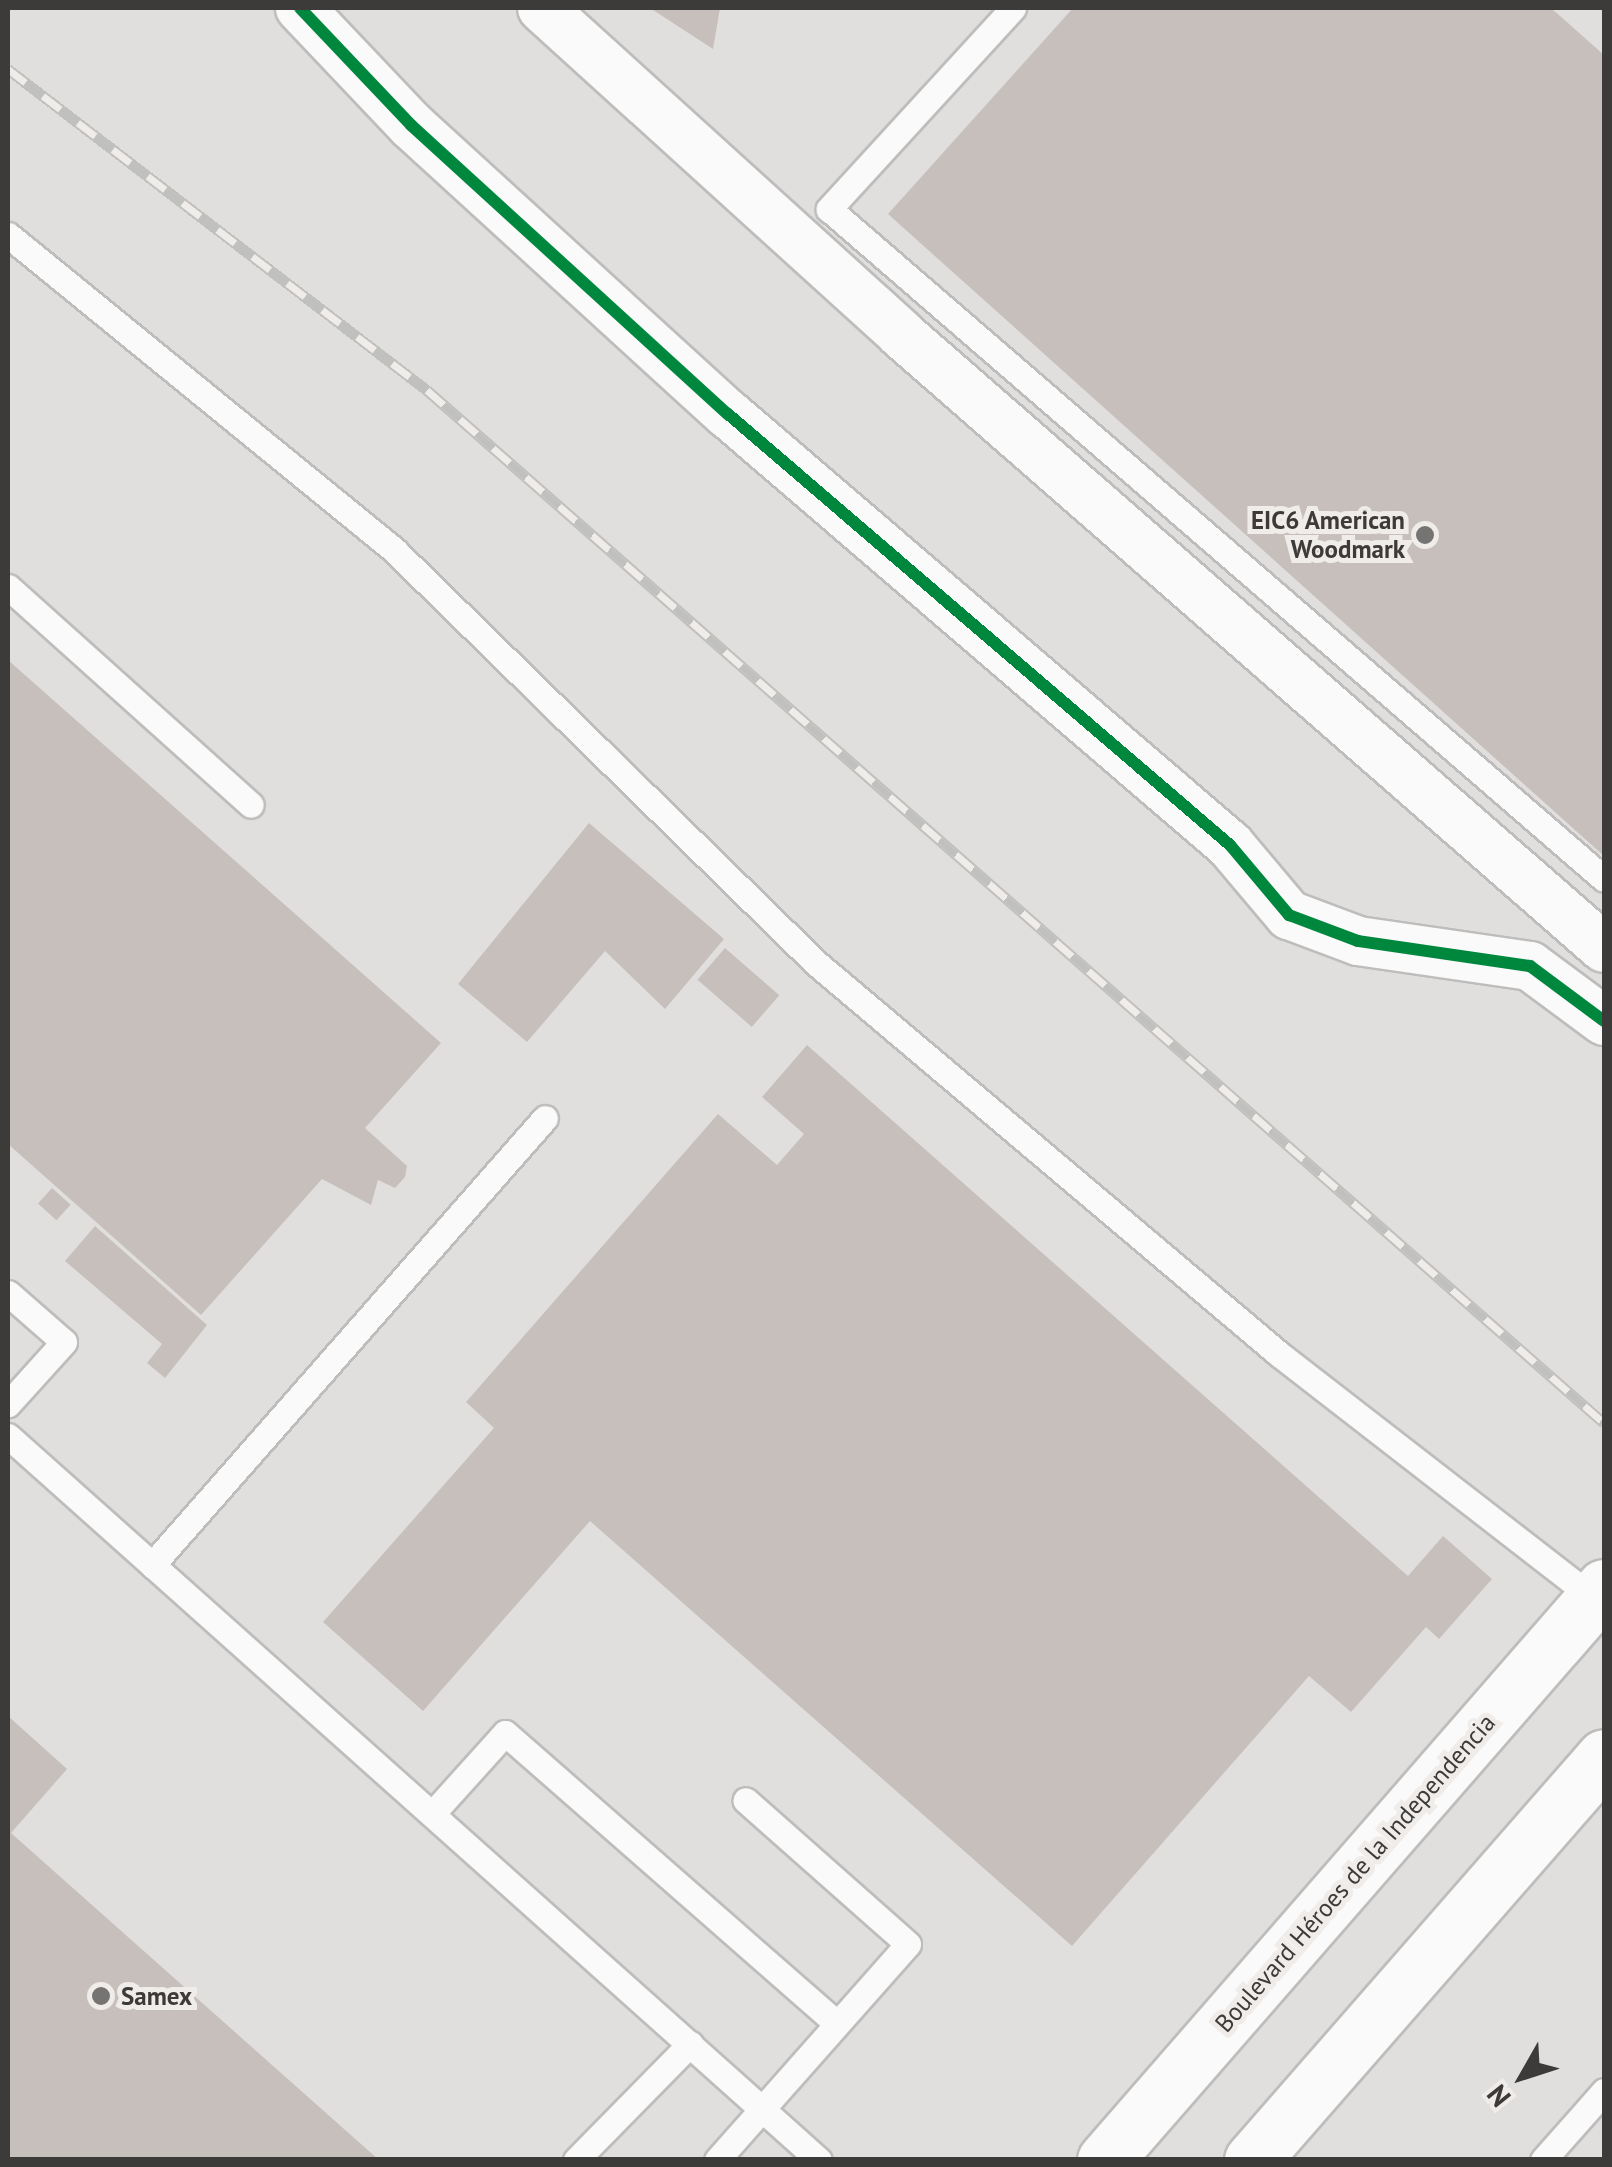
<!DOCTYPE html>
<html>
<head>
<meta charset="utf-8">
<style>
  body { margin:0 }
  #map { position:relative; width:1612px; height:2167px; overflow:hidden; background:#e1dfdd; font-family:"PT Sans",sans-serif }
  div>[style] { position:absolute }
  .building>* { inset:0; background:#c7bfbc; transform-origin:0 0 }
  .roads { filter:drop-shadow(2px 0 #bebdbc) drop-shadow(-2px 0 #bebdbc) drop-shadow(0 2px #bebdbc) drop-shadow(0 -2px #bebdbc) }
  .service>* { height:25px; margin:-12.5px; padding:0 12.5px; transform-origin:12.5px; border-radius:12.5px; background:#fafafa }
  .minor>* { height:48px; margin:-24px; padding:0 24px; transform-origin:24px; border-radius:24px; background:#fafafa }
  .primary>* { height:55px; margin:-27.5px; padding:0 27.5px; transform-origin:27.5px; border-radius:27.5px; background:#fafafa }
  .rail>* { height:11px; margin-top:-5.5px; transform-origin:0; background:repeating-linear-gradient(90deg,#efece9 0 22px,#c0c0be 0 44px); box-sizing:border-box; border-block:2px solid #c0c0be }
  .cycleway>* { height:12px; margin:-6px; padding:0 6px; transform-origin:6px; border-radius:6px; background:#00873e }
  .dots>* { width:28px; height:28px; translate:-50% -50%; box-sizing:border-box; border:5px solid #efece9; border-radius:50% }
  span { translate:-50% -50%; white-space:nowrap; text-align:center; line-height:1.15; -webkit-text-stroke:10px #efece9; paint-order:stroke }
  .poi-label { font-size:25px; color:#3c3b3a; font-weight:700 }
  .right { translate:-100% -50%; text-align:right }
  .left { translate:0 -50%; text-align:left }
  .street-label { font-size:25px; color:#3c3b3a }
  .frame { position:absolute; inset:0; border:10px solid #3c3b3a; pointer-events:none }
  .north { position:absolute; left:1472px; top:2027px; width:100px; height:100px; -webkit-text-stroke:8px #efece9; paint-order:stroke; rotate:231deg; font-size:28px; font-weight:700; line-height:40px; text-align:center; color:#3c3b3a }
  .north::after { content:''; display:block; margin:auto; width:35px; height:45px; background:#3c3b3a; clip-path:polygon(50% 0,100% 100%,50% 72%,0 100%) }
</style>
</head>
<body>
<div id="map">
  <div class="building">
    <div style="clip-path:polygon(650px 8px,720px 8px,713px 49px)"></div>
    <div style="clip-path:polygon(1073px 8px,1551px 8px,1604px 55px,1604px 856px,888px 214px)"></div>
    <div style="clip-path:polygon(8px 660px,441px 1043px,365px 1128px,407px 1166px,405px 1177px,395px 1188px,378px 1180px,371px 1205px,322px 1179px,201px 1315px,8px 1144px)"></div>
    <div style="clip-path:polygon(589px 823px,724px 939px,665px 1009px,605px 951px,527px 1042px,458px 984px)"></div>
    <div style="left:725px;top:948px;width:72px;height:42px;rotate:41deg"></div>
    <div style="clip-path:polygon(807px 1045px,1408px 1576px,1443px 1536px,1492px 1579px,1439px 1639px,1426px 1627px,1351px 1712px,1309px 1676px,1072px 1946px,590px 1521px,423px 1711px,323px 1622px,494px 1428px,466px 1402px,718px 1114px,777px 1165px,804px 1134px,762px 1097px)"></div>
    <div style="left:52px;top:1188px;width:25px;height:21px;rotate:42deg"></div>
    <div style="clip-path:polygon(95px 1226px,207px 1325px,165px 1378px,147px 1363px,162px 1344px,65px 1261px)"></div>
    <div style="clip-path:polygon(8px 1716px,67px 1769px,11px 1833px,379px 2160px,8px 2160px)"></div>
  </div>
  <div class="roads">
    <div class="service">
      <div style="left:1013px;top:8px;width:273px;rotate:132.5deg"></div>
      <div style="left:829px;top:209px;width:1024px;rotate:40.84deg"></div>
      <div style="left:8px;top:235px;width:500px;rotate:39.2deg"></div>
      <div style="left:395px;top:551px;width:589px;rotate:44.38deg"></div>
      <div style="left:816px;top:963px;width:606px;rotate:40.18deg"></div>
      <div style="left:1279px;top:1354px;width:405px;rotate:37.8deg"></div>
      <div style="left:8px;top:587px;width:326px;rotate:41.9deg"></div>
      <div style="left:8px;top:1293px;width:74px;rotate:41.2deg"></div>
      <div style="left:64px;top:1342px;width:84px;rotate:132.1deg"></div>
      <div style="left:8px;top:1436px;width:1087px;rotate:41.76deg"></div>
      <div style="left:152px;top:1565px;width:595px;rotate:-48.68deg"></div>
      <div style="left:432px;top:1814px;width:109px;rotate:-48deg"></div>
      <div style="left:505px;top:1733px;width:441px;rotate:41.2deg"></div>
      <div style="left:576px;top:2160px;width:163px;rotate:-45.5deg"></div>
      <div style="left:717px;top:2160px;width:288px;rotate:-48.5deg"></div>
      <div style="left:908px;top:1944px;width:217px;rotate:-138.5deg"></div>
      <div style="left:1543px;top:2160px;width:92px;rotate:-48.5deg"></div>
    </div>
    <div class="minor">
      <div style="left:300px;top:8px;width:161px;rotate:46.5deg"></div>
      <div style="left:411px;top:125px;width:429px;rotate:42.4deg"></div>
      <div style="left:728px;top:414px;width:662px;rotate:40.65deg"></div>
      <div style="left:1230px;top:845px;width:92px;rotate:49.9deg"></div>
      <div style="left:1289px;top:915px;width:74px;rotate:20.6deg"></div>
      <div style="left:1358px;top:941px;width:174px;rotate:8.3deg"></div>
      <div style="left:1530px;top:966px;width:92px;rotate:36.6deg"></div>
      <div style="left:542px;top:8px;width:485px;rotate:42.2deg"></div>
      <div style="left:901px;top:334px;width:933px;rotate:41.13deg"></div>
    </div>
    <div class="primary">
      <div style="left:1105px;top:2160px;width:760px;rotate:-48.95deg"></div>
      <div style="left:1252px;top:2160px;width:535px;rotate:-48.86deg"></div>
    </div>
  </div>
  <div class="rail">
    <div style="left:8px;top:69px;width:528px;rotate:37.46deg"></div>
    <div style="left:427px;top:390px;width:1566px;rotate:41.27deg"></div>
  </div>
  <div class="cycleway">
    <div style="left:300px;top:8px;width:161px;rotate:46.5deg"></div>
    <div style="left:411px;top:125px;width:429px;rotate:42.4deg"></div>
    <div style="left:728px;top:414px;width:662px;rotate:40.65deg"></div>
    <div style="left:1230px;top:845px;width:92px;rotate:49.9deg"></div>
    <div style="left:1289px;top:915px;width:74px;rotate:20.6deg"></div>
    <div style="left:1358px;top:941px;width:174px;rotate:8.3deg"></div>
    <div style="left:1530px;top:966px;width:92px;rotate:36.6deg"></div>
  </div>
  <div class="dots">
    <div style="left:1425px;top:535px;background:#767473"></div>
    <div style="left:101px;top:1996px;background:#767473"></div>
  </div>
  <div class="poi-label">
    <span class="right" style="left:1405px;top:535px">EIC6 American<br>Woodmark</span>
    <span class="left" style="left:121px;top:1996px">Samex</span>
  </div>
  <div class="street-label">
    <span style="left:1355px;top:1873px;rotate:-49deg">Boulevard Héroes de la Independencia</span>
  </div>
  <div class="frame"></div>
  <div class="north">N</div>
</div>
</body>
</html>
